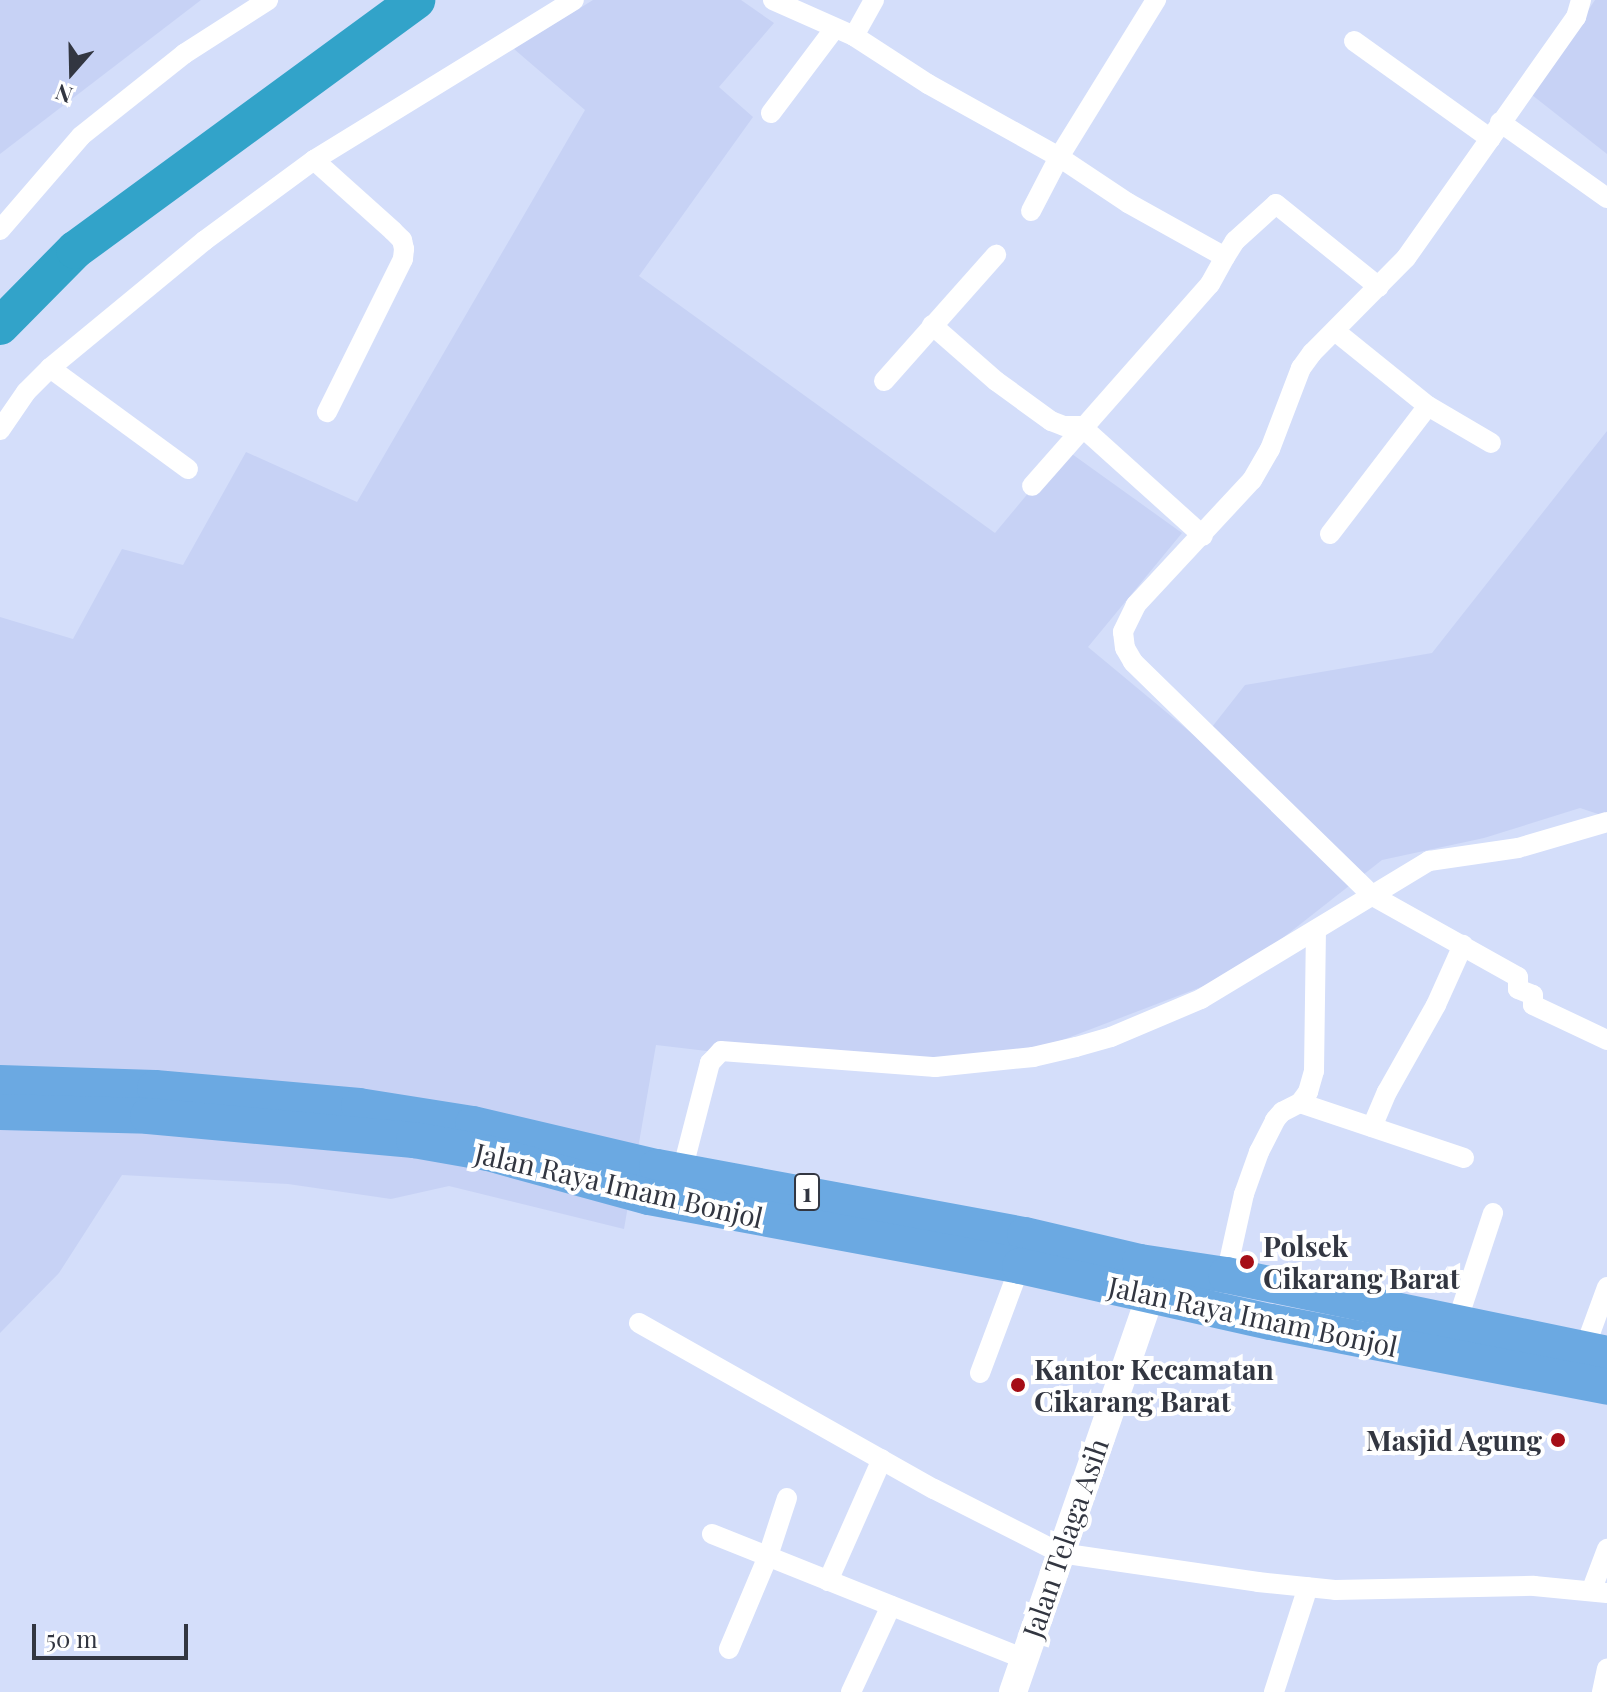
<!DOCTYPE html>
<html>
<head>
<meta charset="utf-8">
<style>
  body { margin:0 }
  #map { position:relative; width:1607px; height:1692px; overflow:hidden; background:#d4defa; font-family:"Playfair Display",serif }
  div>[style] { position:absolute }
  .built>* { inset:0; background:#c7d2f5 }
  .river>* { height:38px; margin:-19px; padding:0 19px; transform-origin:19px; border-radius:19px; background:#32a3c9 }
  .street>* { height:20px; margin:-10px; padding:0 10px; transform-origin:10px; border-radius:10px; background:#fff }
  .secondary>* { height:28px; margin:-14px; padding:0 14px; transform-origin:14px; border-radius:14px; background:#fff }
  .highway>* { height:36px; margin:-18px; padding:0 18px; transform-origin:18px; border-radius:18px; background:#6ba9e2 }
  .dots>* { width:22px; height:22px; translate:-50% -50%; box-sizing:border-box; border:4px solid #fff; border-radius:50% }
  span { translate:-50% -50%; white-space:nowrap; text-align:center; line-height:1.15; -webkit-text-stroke:8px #fff; paint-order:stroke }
  .shield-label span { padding:2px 6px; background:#fff; border:2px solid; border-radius:6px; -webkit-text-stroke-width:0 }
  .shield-label { font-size:26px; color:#323641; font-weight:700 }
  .street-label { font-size:28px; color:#323641 }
  .poi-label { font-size:28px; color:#323641; font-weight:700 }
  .left { translate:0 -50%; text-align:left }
  .right { translate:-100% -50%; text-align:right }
  .north { position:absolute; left:32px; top:32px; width:80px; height:80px; -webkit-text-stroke:6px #fff; paint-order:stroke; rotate:200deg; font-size:22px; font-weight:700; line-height:32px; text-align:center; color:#323641 }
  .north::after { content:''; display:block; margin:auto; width:28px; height:36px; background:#323641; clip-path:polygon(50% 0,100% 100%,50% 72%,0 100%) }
  .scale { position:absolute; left:32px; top:1624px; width:156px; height:36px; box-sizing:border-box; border:4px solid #323641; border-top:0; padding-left:10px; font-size:24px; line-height:28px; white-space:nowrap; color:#323641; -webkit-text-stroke:6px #fff; paint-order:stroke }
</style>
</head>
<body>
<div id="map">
  <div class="built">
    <div style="clip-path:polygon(0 0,201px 0,0 154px)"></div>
    <div style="clip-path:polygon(593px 0,741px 0,774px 23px,719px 87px,753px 117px,639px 276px,995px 533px,1065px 449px,1182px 533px,1088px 647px,1201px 741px,1245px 685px,1432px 653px,1607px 431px,1607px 817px,1580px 808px,1484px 838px,1382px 860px,1238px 973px,1010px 1060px,784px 1060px,656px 1045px,624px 1229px,449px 1186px,391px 1199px,288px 1184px,122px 1175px,59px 1273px,0 1333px,0 617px,73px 639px,122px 549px,183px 565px,246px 452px,357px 502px,585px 110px,514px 49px)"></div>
    <div style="clip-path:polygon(1595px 0,1607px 0,1607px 154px,1532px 95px)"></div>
  </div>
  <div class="river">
    <div style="left:0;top:326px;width:107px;rotate:-45.4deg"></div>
    <div style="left:75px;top:250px;width:423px;rotate:-36.2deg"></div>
  </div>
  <div class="street">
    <div style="left:773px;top:0;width:89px;rotate:24deg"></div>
    <div style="left:854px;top:36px;width:88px;rotate:33deg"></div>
    <div style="left:928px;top:84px;width:150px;rotate:29.1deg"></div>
    <div style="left:1059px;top:157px;width:83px;rotate:33.7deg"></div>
    <div style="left:1128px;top:203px;width:111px;rotate:29.1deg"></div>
    <div style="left:1225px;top:257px;width:31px;rotate:119deg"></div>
    <div style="left:1210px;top:284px;width:269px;rotate:131.4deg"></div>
    <div style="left:1581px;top:0;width:18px;rotate:106deg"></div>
    <div style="left:1576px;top:17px;width:295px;rotate:125.2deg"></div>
    <div style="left:1406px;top:258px;width:134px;rotate:134.7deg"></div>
    <div style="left:1312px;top:353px;width:19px;rotate:126deg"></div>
    <div style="left:1301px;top:368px;width:87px;rotate:110.9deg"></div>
    <div style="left:1270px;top:449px;width:36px;rotate:120deg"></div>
    <div style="left:1252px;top:480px;width:171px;rotate:132.9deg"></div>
    <div style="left:1136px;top:605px;width:30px;rotate:116deg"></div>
    <div style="left:1123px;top:632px;width:16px;rotate:83deg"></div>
    <div style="left:1125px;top:648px;width:16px;rotate:60deg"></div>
    <div style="left:1133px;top:662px;width:335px;rotate:44.3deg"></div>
    <div style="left:1373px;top:896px;width:166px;rotate:29.2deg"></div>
    <div style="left:1518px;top:977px;width:12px;rotate:90deg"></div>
    <div style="left:1518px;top:989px;width:16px;rotate:22deg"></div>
    <div style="left:1533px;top:995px;width:10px;rotate:90deg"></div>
    <div style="left:1533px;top:1005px;width:82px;rotate:25.3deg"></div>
    <div style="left:854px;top:36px;width:41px;rotate:-60.9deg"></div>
    <div style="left:1354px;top:41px;width:168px;rotate:35.6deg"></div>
    <div style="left:771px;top:113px;width:106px;rotate:-53deg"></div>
    <div style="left:1500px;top:122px;width:131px;rotate:35.4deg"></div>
    <div style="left:314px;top:160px;width:106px;rotate:41.9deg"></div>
    <div style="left:393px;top:231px;width:13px;rotate:45deg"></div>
    <div style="left:402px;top:240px;width:9px;rotate:77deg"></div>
    <div style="left:404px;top:249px;width:10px;rotate:96deg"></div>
    <div style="left:403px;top:259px;width:171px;rotate:116.4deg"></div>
    <div style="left:1031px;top:211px;width:61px;rotate:-62.6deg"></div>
    <div style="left:1059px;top:157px;width:185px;rotate:-58.3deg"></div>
    <div style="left:0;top:230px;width:124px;rotate:-49.2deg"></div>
    <div style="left:81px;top:136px;width:132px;rotate:-38.5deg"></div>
    <div style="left:184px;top:54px;width:100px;rotate:-32.7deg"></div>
    <div style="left:1225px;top:257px;width:19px;rotate:-58deg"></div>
    <div style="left:1235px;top:241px;width:55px;rotate:-42.1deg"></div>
    <div style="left:1276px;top:204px;width:132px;rotate:38.9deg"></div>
    <div style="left:932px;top:325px;width:85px;rotate:41.2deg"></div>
    <div style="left:996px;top:381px;width:68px;rotate:36deg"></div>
    <div style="left:1051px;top:421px;width:14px;rotate:21deg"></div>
    <div style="left:1064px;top:426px;width:17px"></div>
    <div style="left:1081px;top:426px;width:164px;rotate:42deg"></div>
    <div style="left:1335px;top:331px;width:119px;rotate:38.9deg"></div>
    <div style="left:1428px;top:406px;width:73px;rotate:30.4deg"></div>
    <div style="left:50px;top:368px;width:171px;rotate:36.2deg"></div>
    <div style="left:884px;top:381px;width:169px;rotate:-48.4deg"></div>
    <div style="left:0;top:430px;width:46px;rotate:-55.6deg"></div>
    <div style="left:26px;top:392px;width:34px;rotate:-45deg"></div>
    <div style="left:50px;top:368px;width:200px;rotate:-39.5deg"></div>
    <div style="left:204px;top:241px;width:137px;rotate:-36.4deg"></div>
    <div style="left:314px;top:160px;width:305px;rotate:-31.6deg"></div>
    <div style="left:1330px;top:534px;width:161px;rotate:-52.6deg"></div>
    <div style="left:1300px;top:1103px;width:173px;rotate:18.5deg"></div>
    <div style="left:1372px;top:1127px;width:38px;rotate:-67deg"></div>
    <div style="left:1387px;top:1092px;width:100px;rotate:-60.6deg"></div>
    <div style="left:1436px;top:1005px;width:66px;rotate:-65.8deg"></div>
    <div style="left:682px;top:1171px;width:112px;rotate:-75.5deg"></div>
    <div style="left:710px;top:1063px;width:16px;rotate:-47deg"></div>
    <div style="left:721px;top:1051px;width:215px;rotate:4.3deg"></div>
    <div style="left:935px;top:1067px;width:99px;rotate:-5.8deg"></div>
    <div style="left:1033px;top:1057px;width:44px;rotate:-13.1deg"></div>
    <div style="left:1076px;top:1047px;width:36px;rotate:-16deg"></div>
    <div style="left:1111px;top:1037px;width:98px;rotate:-22.9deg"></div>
    <div style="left:1201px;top:999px;width:267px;rotate:-31.2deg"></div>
    <div style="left:1429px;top:861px;width:90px;rotate:-8.3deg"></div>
    <div style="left:1518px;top:848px;width:93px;rotate:-16.3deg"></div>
    <div style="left:1226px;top:1275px;width:83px;rotate:-77.5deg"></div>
    <div style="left:1244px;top:1194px;width:45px;rotate:-70.3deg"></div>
    <div style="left:1259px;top:1152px;width:36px;rotate:-63deg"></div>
    <div style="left:1275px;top:1120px;width:11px;rotate:-49deg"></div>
    <div style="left:1282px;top:1112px;width:20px;rotate:-27deg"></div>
    <div style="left:1300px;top:1103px;width:14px;rotate:-54deg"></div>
    <div style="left:1308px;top:1092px;width:22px;rotate:-74deg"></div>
    <div style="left:1314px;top:1071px;width:141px;rotate:-89.2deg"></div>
    <div style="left:639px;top:1323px;width:338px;rotate:29.4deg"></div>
    <div style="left:934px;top:1489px;width:141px;rotate:26.9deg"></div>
    <div style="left:1060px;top:1553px;width:200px;rotate:8.3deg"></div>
    <div style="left:1258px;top:1582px;width:77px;rotate:5.9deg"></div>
    <div style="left:1335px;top:1590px;width:199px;rotate:-1.2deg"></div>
    <div style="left:1534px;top:1586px;width:73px;rotate:5.5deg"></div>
    <div style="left:1456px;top:1325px;width:118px;rotate:-71.7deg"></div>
    <div style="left:1584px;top:1350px;width:67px;rotate:-69.9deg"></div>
    <div style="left:980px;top:1373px;width:114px;rotate:-69.5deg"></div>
    <div style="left:712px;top:1534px;width:336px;rotate:21.8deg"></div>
    <div style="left:828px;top:1581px;width:133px;rotate:-66.1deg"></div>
    <div style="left:1592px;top:1589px;width:43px;rotate:-69.4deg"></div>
    <div style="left:729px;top:1649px;width:101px;rotate:-67.2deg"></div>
    <div style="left:768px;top:1556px;width:61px;rotate:-71.9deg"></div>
    <div style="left:851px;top:1692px;width:95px;rotate:-65.1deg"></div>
    <div style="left:1274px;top:1692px;width:110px;rotate:-72.1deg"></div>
    <div style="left:1602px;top:1692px;width:24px;rotate:-78deg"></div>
  </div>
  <div class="secondary">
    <div style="left:1013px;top:1692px;width:422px;rotate:-70.9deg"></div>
  </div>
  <div class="highway">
    <div style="left:0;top:1083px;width:155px;rotate:1.8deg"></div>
    <div style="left:155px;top:1088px;width:205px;rotate:5deg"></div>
    <div style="left:359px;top:1106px;width:115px;rotate:9deg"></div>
    <div style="left:473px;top:1124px;width:189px;rotate:13.2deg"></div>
    <div style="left:657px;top:1167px;width:374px;rotate:10.5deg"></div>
    <div style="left:1025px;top:1235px;width:118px;rotate:13.2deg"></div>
    <div style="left:1140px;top:1262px;width:87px;rotate:8.6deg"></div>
    <div style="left:1226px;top:1275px;width:389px;rotate:11.7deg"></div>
    <div style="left:0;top:1112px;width:148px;rotate:1.5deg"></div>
    <div style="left:148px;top:1116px;width:267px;rotate:5.2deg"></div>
    <div style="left:414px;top:1140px;width:75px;rotate:10deg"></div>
    <div style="left:488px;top:1153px;width:167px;rotate:15.3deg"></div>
    <div style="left:649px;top:1197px;width:377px;rotate:10.5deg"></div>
    <div style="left:1020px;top:1266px;width:257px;rotate:12.6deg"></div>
    <div style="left:1271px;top:1322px;width:342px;rotate:10.9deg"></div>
  </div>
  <div class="dots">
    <div style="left:1247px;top:1262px;background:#a50e17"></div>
    <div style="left:1018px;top:1385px;background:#a50e17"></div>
    <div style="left:1558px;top:1440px;background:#a50e17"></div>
  </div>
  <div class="shield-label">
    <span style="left:807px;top:1192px">1</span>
  </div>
  <div class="street-label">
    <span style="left:619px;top:1185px;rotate:13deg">Jalan Raya Imam Bonjol</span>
    <span style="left:1253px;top:1316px;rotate:12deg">Jalan Raya Imam Bonjol</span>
    <span style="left:1065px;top:1538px;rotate:-71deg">Jalan Telaga Asih</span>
  </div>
  <div class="poi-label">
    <span class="left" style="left:1263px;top:1262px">Polsek<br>Cikarang Barat</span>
    <span class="left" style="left:1034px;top:1385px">Kantor Kecamatan<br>Cikarang Barat</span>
    <span class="right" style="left:1542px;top:1440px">Masjid Agung</span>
  </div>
  <div class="north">N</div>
  <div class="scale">50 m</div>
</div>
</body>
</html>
